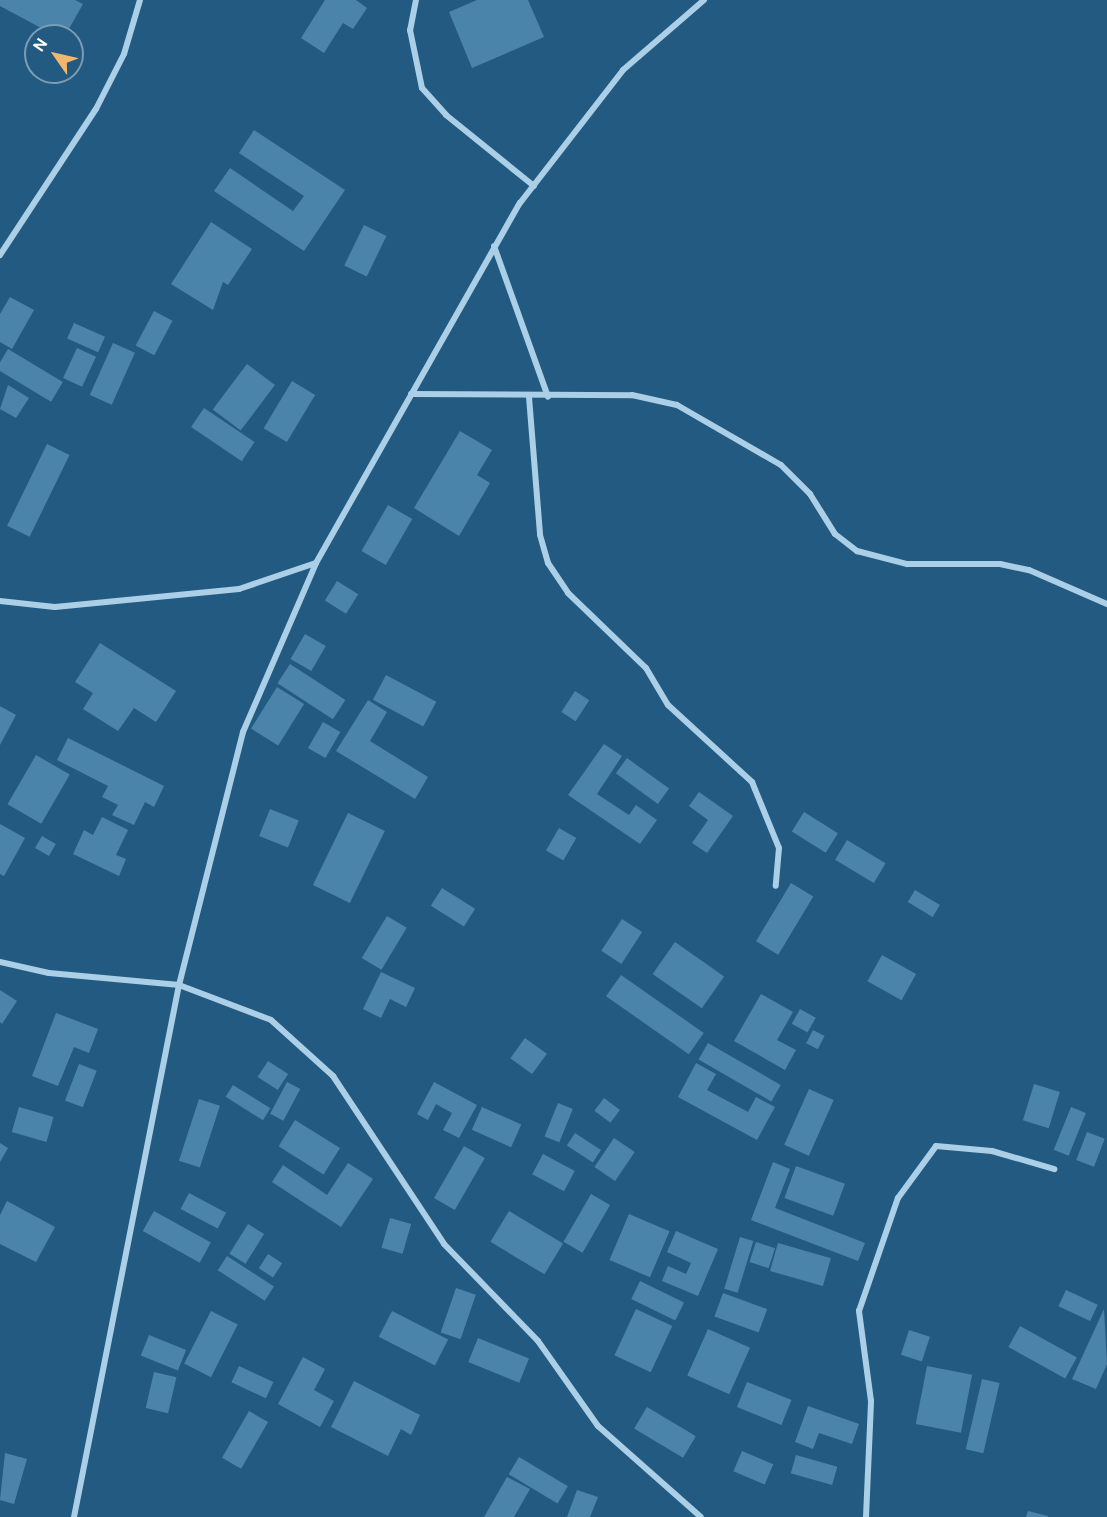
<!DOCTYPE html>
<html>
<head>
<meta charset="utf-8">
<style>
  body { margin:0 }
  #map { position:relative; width:1107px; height:1517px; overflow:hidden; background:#235a81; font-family:"DM Sans",sans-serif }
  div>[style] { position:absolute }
  .building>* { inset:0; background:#4b84aa; transform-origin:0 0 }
  .street>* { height:6px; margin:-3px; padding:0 3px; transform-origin:3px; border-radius:3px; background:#aacfe7 }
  span { translate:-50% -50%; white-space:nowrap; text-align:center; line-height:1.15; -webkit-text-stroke:4.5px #235a81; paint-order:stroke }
  .north { position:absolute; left:24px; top:24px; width:60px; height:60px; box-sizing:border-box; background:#235a81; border:2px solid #7b9cb3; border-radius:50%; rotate:304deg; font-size:16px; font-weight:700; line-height:24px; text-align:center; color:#fff }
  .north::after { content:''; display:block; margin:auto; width:21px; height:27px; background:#f2b76d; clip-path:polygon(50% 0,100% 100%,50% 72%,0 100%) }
</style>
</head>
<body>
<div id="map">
  <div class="building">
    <div style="clip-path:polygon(0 0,75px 0,83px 4px,65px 36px,56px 36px,0 6px)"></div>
    <div style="clip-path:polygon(325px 0,356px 0,367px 8px,353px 29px,343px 23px,324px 53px,301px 38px)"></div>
    <div style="clip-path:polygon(477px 0,528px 0,544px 37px,472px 68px,449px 12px)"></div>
    <div style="clip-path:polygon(254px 130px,345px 190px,304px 251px,214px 191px,230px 168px,293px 211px,304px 196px,239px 153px)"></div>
    <div style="clip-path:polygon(211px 222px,252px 249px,228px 285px,223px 282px,213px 310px,171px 284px)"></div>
    <div style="left:364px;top:225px;width:25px;height:45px;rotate:26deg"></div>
    <div style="clip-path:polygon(10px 297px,34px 310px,12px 349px,0 342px,0 314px)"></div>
    <div style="left:154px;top:311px;width:21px;height:39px;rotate:28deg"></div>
    <div style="left:74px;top:323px;width:34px;height:17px;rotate:24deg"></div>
    <div style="left:113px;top:343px;width:24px;height:57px;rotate:24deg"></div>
    <div style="left:77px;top:348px;width:21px;height:33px;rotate:25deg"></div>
    <div style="left:8px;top:349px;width:64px;height:23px;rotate:31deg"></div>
    <div style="left:247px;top:364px;width:35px;height:57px;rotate:37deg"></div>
    <div style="left:292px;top:381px;width:27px;height:55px;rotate:31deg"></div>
    <div style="clip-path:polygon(8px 385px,29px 398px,16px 418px,0 409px)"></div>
    <div style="left:204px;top:408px;width:61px;height:23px;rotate:34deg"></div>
    <div style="clip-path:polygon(460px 431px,492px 450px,477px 475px,490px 483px,459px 536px,414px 508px)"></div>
    <div style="left:47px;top:444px;width:25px;height:91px;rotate:26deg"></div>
    <div style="left:388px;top:505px;width:28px;height:53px;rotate:30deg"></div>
    <div style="left:337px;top:581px;width:25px;height:23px;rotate:32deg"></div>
    <div style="left:305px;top:634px;width:24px;height:29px;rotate:30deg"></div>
    <div style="clip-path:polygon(100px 643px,176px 691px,156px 722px,134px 708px,118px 731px,83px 709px,93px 693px,75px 682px)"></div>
    <div style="left:290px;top:664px;width:66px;height:23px;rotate:33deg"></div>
    <div style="left:386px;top:675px;width:57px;height:28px;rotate:28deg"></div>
    <div style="left:277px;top:687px;width:32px;height:49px;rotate:32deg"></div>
    <div style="left:575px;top:691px;width:17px;height:25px;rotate:33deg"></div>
    <div style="clip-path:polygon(368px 700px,387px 712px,370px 741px,428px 777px,415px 799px,336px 751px)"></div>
    <div style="clip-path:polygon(0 706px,16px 715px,0 745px)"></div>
    <div style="left:323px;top:722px;width:20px;height:30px;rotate:30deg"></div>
    <div style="clip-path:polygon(68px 738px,164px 786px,154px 807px,145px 802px,134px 825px,112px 815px,118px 805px,102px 797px,108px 786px,57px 760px)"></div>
    <div style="clip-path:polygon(604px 744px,622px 756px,597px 794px,629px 815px,636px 805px,657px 820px,640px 844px,568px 795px)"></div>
    <div style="left:36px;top:755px;width:39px;height:57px;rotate:30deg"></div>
    <div style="left:627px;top:758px;width:52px;height:19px;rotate:36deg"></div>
    <div style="clip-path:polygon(699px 792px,733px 816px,707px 853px,692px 843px,708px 820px,689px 806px)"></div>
    <div style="left:270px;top:809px;width:31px;height:29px;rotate:22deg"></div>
    <div style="left:804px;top:812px;width:40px;height:23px;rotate:32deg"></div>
    <div style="left:348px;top:813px;width:41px;height:80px;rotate:26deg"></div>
    <div style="clip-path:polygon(102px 817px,128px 830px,116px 855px,126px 859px,119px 876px,73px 854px,84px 830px,93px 835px)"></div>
    <div style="clip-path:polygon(0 824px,25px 838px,4px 876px,0 874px)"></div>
    <div style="left:559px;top:828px;width:20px;height:26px;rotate:30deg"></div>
    <div style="left:42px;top:836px;width:16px;height:14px;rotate:30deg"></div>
    <div style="left:847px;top:840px;width:45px;height:23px;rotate:31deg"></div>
    <div style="left:791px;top:883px;width:26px;height:68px;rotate:31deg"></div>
    <div style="left:442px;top:888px;width:39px;height:21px;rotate:32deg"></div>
    <div style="left:915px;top:890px;width:29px;height:14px;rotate:31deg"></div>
    <div style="left:387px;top:916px;width:23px;height:49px;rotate:31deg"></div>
    <div style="left:622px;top:919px;width:24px;height:38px;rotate:33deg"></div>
    <div style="left:675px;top:942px;width:60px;height:39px;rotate:35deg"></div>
    <div style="left:882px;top:955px;width:39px;height:30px;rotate:29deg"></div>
    <div style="clip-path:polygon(381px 972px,415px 988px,406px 1007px,390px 999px,381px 1018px,363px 1009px)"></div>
    <div style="left:621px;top:975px;width:101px;height:26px;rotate:35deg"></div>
    <div style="clip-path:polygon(0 990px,17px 1001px,2px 1024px,0 1022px)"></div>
    <div style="clip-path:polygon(761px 994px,793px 1012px,777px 1040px,796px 1050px,785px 1070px,734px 1041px)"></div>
    <div style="left:800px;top:1009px;width:18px;height:17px;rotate:29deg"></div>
    <div style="clip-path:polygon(56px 1013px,98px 1029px,89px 1053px,74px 1047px,58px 1086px,32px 1076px)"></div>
    <div style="left:813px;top:1030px;width:13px;height:15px;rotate:27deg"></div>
    <div style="left:525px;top:1038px;width:27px;height:25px;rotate:36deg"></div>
    <div style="left:708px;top:1043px;width:84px;height:19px;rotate:30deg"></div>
    <div style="left:268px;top:1061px;width:24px;height:19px;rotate:33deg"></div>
    <div style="clip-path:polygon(696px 1063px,716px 1074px,707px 1090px,748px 1112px,756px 1097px,775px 1107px,757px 1140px,678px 1097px)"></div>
    <div style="left:79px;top:1064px;width:19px;height:39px;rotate:21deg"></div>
    <div style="left:287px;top:1082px;width:15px;height:36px;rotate:28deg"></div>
    <div style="clip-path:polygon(434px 1082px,477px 1105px,459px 1138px,443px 1130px,452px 1113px,436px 1104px,428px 1120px,417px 1114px)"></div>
    <div style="left:1034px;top:1084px;width:27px;height:38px;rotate:17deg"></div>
    <div style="left:233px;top:1085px;width:44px;height:14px;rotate:32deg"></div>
    <div style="left:809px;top:1089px;width:27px;height:61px;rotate:24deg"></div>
    <div style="left:604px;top:1098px;width:20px;height:16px;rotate:37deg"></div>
    <div style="left:199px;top:1099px;width:22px;height:65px;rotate:18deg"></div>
    <div style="left:558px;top:1103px;width:16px;height:36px;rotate:22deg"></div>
    <div style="left:19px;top:1107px;width:36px;height:26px;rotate:16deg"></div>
    <div style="left:482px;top:1107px;width:43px;height:25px;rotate:24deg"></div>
    <div style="left:1071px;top:1107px;width:16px;height:46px;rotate:22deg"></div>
    <div style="left:295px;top:1120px;width:53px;height:31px;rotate:32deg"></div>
    <div style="left:1087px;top:1132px;width:19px;height:30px;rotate:21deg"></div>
    <div style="left:575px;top:1133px;width:31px;height:15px;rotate:33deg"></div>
    <div style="left:614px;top:1138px;width:25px;height:35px;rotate:34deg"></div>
    <div style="clip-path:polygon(0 1143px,8px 1148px,0 1162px)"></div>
    <div style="left:464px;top:1146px;width:24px;height:60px;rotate:30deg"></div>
    <div style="left:543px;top:1154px;width:36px;height:23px;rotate:28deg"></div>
    <div style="clip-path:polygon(773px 1162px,790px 1169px,775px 1208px,865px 1243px,858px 1261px,751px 1220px)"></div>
    <div style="clip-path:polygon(348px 1163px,373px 1179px,341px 1227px,272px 1182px,283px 1165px,327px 1195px)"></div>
    <div style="left:796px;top:1166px;width:52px;height:34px;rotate:20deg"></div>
    <div style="left:189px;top:1193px;width:42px;height:18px;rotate:28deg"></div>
    <div style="left:591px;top:1194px;width:22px;height:55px;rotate:30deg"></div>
    <div style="clip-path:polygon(7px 1201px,55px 1227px,36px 1262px,0 1244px,0 1215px)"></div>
    <div style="left:154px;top:1211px;width:65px;height:23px;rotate:29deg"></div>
    <div style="left:509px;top:1211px;width:63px;height:36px;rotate:31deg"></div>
    <div style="left:629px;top:1214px;width:44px;height:50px;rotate:23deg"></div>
    <div style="left:390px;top:1218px;width:22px;height:31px;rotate:16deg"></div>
    <div style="left:248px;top:1224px;width:19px;height:35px;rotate:32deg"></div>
    <div style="clip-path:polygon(676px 1231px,718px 1249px,698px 1296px,662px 1281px,668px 1266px,686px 1274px,691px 1263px,667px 1252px)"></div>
    <div style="left:740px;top:1237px;width:14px;height:54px;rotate:17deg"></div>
    <div style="left:756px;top:1242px;width:20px;height:21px;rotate:18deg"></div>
    <div style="left:778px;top:1243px;width:55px;height:29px;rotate:16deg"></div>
    <div style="left:268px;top:1254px;width:17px;height:17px;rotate:33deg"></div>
    <div style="left:227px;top:1256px;width:56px;height:17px;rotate:33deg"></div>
    <div style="left:640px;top:1281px;width:49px;height:20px;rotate:26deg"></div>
    <div style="left:456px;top:1288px;width:21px;height:47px;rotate:19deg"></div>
    <div style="left:1066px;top:1290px;width:35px;height:18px;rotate:25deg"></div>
    <div style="left:723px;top:1293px;width:47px;height:25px;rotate:20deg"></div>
    <div style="left:636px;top:1309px;width:40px;height:51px;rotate:25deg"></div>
    <div style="clip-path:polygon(1104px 1309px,1107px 1364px,1096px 1389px,1072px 1379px)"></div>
    <div style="left:211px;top:1311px;width:30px;height:59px;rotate:27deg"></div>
    <div style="left:392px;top:1311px;width:63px;height:29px;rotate:27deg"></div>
    <div style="left:1020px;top:1326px;width:65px;height:24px;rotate:29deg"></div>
    <div style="left:708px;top:1329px;width:46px;height:51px;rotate:24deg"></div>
    <div style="left:909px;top:1330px;width:22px;height:26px;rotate:18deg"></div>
    <div style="left:149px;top:1335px;width:40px;height:22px;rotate:22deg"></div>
    <div style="left:478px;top:1338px;width:55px;height:26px;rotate:22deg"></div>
    <div style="clip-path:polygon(303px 1357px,325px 1369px,314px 1390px,334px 1401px,320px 1427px,278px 1404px)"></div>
    <div style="left:239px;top:1366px;width:38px;height:18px;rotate:25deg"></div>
    <div style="left:927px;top:1366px;width:46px;height:59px;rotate:11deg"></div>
    <div style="left:154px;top:1372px;width:23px;height:37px;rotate:13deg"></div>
    <div style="left:982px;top:1379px;width:18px;height:72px;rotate:13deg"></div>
    <div style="clip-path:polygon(354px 1381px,420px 1415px,411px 1435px,401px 1429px,388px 1456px,331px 1427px)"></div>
    <div style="left:747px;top:1382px;width:48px;height:27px;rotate:22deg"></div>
    <div style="clip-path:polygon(808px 1406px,859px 1424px,852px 1444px,819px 1433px,813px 1449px,795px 1442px)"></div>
    <div style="left:647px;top:1407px;width:57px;height:25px;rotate:31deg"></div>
    <div style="left:249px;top:1411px;width:22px;height:54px;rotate:30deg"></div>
    <div style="left:742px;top:1451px;width:34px;height:22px;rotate:23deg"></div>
    <div style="clip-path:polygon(5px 1453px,27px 1459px,14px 1504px,0 1500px)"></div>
    <div style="left:796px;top:1455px;width:43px;height:19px;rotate:16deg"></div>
    <div style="left:519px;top:1457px;width:57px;height:20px;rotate:31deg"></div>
    <div style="clip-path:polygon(507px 1477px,530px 1489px,514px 1517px,484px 1517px)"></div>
    <div style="clip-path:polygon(577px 1490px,598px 1497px,590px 1517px,567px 1517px)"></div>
    <div style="clip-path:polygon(1028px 1511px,1048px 1516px,1048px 1517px,1026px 1517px)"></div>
  </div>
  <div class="street">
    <div style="left:416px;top:0;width:31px;rotate:101deg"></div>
    <div style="left:410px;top:30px;width:59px;rotate:78.3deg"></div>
    <div style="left:422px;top:88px;width:36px;rotate:48deg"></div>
    <div style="left:446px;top:115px;width:113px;rotate:38.9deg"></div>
    <div style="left:494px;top:246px;width:160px;rotate:70.3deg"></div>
    <div style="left:0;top:255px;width:175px;rotate:-56.7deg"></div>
    <div style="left:96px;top:109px;width:62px;rotate:-63deg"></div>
    <div style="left:124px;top:54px;width:56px;rotate:-73.5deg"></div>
    <div style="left:411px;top:394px;width:221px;rotate:0.3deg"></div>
    <div style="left:632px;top:395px;width:46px;rotate:12.5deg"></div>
    <div style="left:677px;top:405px;width:120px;rotate:30deg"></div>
    <div style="left:781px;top:465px;width:41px;rotate:45deg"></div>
    <div style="left:810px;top:494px;width:47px;rotate:58deg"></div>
    <div style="left:835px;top:534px;width:28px;rotate:38deg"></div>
    <div style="left:857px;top:551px;width:52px;rotate:14.6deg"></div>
    <div style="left:907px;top:564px;width:93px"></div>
    <div style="left:1000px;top:564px;width:30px;rotate:12deg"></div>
    <div style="left:1029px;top:570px;width:85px;rotate:23.6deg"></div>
    <div style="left:529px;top:397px;width:138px;rotate:85.4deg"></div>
    <div style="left:540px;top:535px;width:29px;rotate:74deg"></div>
    <div style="left:548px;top:563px;width:36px;rotate:56deg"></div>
    <div style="left:568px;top:593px;width:108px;rotate:43.9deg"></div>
    <div style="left:646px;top:668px;width:43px;rotate:59.3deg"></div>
    <div style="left:668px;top:705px;width:114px;rotate:42.5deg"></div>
    <div style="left:752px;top:782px;width:71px;rotate:67.8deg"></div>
    <div style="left:779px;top:848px;width:38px;rotate:95deg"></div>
    <div style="left:0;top:601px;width:55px;rotate:6.2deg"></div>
    <div style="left:55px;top:607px;width:185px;rotate:-5.6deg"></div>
    <div style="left:239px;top:589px;width:81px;rotate:-18.7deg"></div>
    <div style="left:0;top:962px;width:50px;rotate:12.7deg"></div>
    <div style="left:49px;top:973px;width:131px;rotate:5.3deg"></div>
    <div style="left:179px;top:985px;width:98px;rotate:20.8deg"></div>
    <div style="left:271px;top:1020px;width:84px;rotate:42.1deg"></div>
    <div style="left:333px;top:1076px;width:201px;rotate:56.5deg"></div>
    <div style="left:444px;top:1244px;width:135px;rotate:45.9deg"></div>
    <div style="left:538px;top:1341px;width:104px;rotate:54.8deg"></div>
    <div style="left:598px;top:1426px;width:137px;rotate:41.5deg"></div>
    <div style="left:74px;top:1517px;width:542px;rotate:-78.84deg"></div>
    <div style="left:179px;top:985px;width:261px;rotate:-75.8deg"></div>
    <div style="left:243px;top:732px;width:184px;rotate:-66.6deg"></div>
    <div style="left:316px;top:563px;width:414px;rotate:-60.5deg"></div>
    <div style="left:520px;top:203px;width:168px;rotate:-52.2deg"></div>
    <div style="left:623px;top:70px;width:107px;rotate:-40.8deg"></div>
    <div style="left:866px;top:1517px;width:116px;rotate:-87.5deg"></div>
    <div style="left:871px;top:1401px;width:91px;rotate:-97.6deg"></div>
    <div style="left:859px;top:1311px;width:120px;rotate:-71deg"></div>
    <div style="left:898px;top:1198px;width:64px;rotate:-53.8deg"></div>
    <div style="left:936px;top:1146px;width:56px;rotate:5.1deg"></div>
    <div style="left:992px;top:1151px;width:65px;rotate:16.2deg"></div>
  </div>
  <div class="north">N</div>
</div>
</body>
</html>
